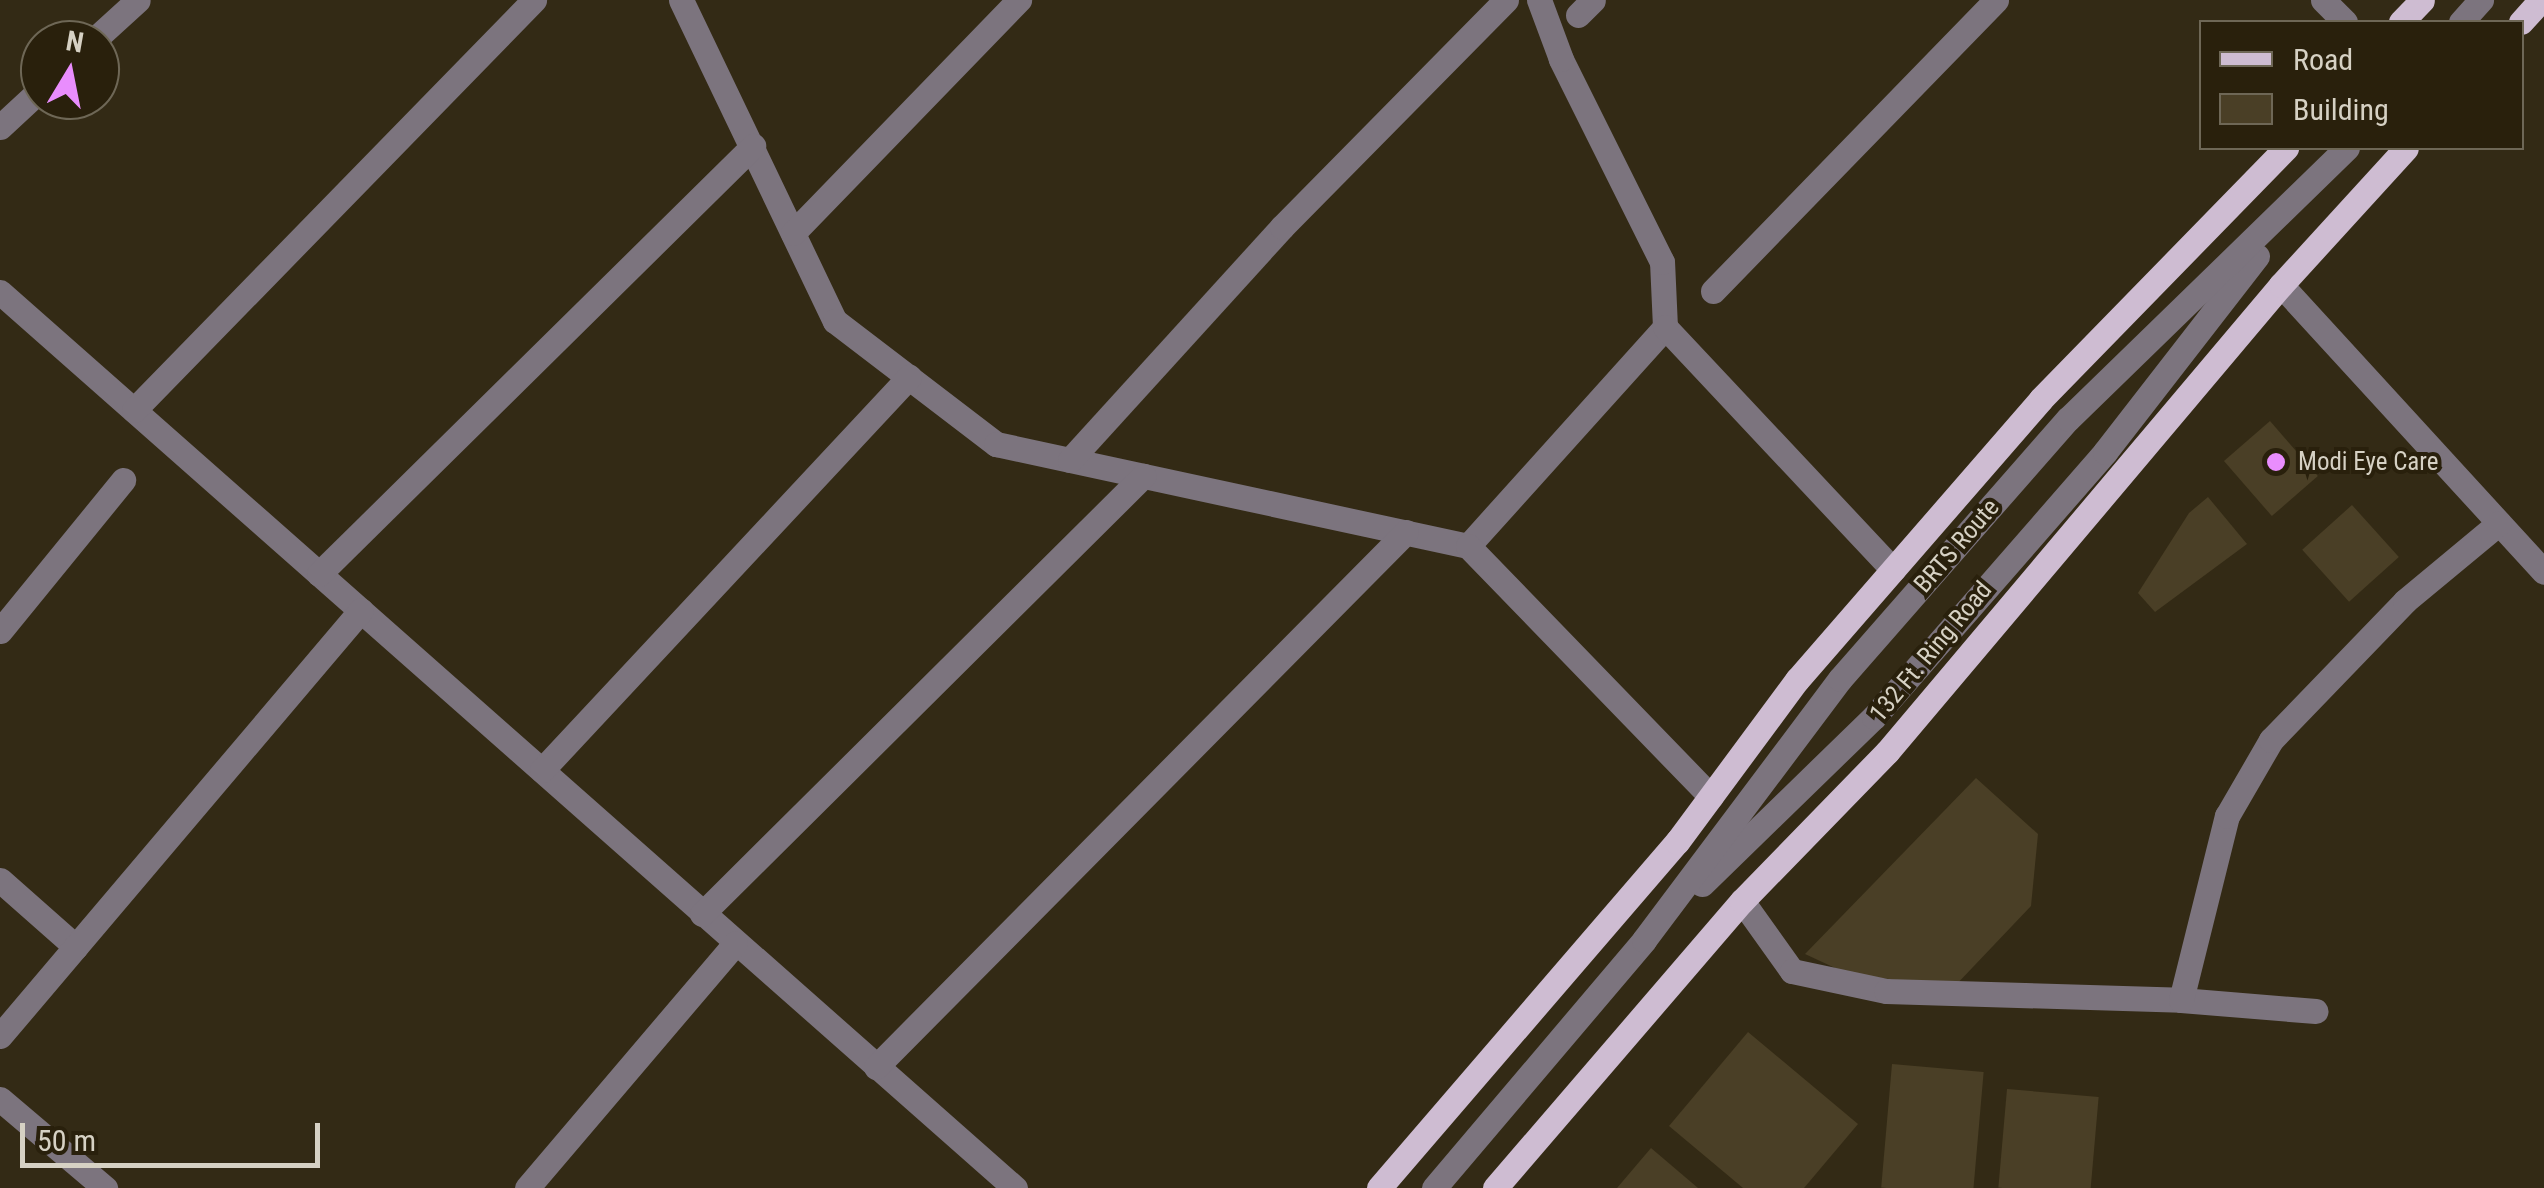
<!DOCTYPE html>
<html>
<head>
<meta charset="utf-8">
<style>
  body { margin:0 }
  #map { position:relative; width:2544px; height:1188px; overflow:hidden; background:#332a15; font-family:"Roboto Condensed",sans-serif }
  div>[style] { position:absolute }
  .building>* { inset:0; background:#4a3f26; transform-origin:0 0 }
  .minor>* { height:25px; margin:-12.5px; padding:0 12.5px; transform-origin:12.5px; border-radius:12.5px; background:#7c747e }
  .major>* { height:25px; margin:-12.5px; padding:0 12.5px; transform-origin:12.5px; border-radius:12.5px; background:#cebcd2 }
  .dots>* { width:28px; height:28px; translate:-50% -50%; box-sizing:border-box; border:5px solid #29200c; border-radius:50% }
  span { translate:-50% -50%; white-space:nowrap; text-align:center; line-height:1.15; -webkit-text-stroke:8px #29200c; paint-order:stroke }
  .poi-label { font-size:25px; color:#d6d1c4 }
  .left { translate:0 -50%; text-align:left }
  .street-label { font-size:25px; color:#d6d1c4 }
  .legend { position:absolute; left:2199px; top:20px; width:325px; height:130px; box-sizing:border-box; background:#29200c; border:2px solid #6e6756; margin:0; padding:12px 18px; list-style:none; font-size:30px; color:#d6d1c4 }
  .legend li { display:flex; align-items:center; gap:20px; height:50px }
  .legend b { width:50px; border:2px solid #6e6756 }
  .north { position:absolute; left:20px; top:20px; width:100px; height:100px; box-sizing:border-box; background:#29200c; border:2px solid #6e6756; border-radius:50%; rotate:10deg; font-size:28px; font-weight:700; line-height:40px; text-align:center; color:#d6d1c4 }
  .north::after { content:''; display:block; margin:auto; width:35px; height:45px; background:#e98dfd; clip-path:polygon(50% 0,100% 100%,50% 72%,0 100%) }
  .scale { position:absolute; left:20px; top:1123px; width:300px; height:45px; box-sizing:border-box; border:5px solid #d6d1c4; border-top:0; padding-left:12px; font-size:30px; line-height:35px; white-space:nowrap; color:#d6d1c4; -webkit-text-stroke:8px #29200c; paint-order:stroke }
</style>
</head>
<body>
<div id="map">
  <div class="building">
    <div style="left:2270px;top:421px;width:73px;height:61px;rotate:49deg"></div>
    <div style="clip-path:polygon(2208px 497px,2247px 544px,2155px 612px,2138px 593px,2189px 513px)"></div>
    <div style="left:2352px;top:505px;width:70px;height:67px;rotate:48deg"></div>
    <div style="clip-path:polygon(1976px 778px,2038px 834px,2031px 906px,1954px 987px,1848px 974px,1805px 954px)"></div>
    <div style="clip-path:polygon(1748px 1032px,1858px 1124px,1804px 1188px,1743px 1188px,1669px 1126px)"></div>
    <div style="left:1892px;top:1064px;width:92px;height:124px;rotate:5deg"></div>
    <div style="left:2007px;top:1089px;width:92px;height:99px;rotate:5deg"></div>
    <div style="clip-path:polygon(1651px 1148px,1698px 1188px,1617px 1188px)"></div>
  </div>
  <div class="minor">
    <div style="left:681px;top:0;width:356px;rotate:64.4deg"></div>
    <div style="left:835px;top:321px;width:203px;rotate:37.4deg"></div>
    <div style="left:996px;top:444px;width:483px;rotate:12.2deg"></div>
    <div style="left:1468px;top:546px;width:295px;rotate:-48deg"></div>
    <div style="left:1665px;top:327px;width:65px;rotate:-92.6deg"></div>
    <div style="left:1662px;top:262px;width:227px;rotate:-116.5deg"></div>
    <div style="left:1561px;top:59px;width:63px;rotate:-110.4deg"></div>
    <div style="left:2323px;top:0;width:31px;rotate:45deg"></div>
    <div style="left:1578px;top:15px;width:21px;rotate:-45deg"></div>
    <div style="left:2461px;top:22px;width:30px;rotate:-48deg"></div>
    <div style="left:94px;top:40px;width:59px;rotate:-42.3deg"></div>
    <div style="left:0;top:127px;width:54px;rotate:-42.8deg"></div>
    <div style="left:793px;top:233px;width:325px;rotate:-45.9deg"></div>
    <div style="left:2281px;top:285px;width:389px;rotate:47.5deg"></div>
    <div style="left:1713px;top:291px;width:406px;rotate:-45.8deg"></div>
    <div style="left:0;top:292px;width:1354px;rotate:41.44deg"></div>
    <div style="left:1665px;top:327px;width:333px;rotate:46.8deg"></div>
    <div style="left:134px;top:410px;width:573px;rotate:-45.71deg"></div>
    <div style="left:1070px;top:460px;width:315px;rotate:-47.7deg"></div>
    <div style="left:1282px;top:227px;width:319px;rotate:-45.4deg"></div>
    <div style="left:1468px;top:546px;width:349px;rotate:45.9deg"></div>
    <div style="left:319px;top:574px;width:610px;rotate:-44.6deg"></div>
    <div style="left:0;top:631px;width:195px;rotate:-50.8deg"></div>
    <div style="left:542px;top:770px;width:538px;rotate:-46.96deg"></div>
    <div style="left:0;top:880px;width:101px;rotate:41.4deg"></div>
    <div style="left:1702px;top:884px;width:240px;rotate:-44.2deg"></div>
    <div style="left:1874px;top:717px;width:352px;rotate:-48.9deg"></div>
    <div style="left:2105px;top:452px;width:248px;rotate:-52.2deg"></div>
    <div style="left:1742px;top:901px;width:86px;rotate:54.5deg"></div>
    <div style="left:1792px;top:971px;width:96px;rotate:12deg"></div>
    <div style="left:1886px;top:991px;width:295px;rotate:1.7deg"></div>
    <div style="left:2181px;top:1000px;width:135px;rotate:4.7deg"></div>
    <div style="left:702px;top:914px;width:622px;rotate:-44.8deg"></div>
    <div style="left:2181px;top:1000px;width:190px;rotate:-76deg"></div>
    <div style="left:2227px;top:816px;width:88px;rotate:-59.9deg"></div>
    <div style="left:2271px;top:740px;width:193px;rotate:-46deg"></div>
    <div style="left:2405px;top:601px;width:122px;rotate:-39.7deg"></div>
    <div style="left:0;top:1036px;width:558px;rotate:-49.72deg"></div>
    <div style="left:876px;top:1067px;width:753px;rotate:-45.27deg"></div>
    <div style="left:0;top:1099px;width:138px;rotate:40.3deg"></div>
    <div style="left:527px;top:1188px;width:321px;rotate:-49.6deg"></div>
    <div style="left:1434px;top:1188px;width:325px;rotate:-49.7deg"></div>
    <div style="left:1644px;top:940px;width:326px;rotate:-53.1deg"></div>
    <div style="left:1840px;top:679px;width:346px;rotate:-48.8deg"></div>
    <div style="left:2068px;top:419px;width:389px;rotate:-44.2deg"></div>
  </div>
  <div class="major">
    <div style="left:2401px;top:22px;width:30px;rotate:-46deg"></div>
    <div style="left:2521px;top:22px;width:30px;rotate:-48deg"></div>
    <div style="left:1379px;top:1188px;width:457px;rotate:-49.3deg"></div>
    <div style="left:1677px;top:842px;width:202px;rotate:-53.5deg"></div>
    <div style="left:1797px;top:680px;width:372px;rotate:-49deg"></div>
    <div style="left:2041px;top:399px;width:351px;rotate:-45.7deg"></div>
    <div style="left:1495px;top:1188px;width:379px;rotate:-49.3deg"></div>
    <div style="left:1742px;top:901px;width:208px;rotate:-45.8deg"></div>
    <div style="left:1887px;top:752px;width:611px;rotate:-49.85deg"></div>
    <div style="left:2281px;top:285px;width:185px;rotate:-47.6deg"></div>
  </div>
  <div class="dots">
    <div style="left:2276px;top:462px;background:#e98dfd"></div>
  </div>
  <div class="poi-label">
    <span class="left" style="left:2298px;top:462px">Modi Eye Care</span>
  </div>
  <div class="street-label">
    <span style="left:1957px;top:546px;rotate:-49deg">BRTS Route</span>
    <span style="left:1931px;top:652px;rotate:-50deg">132 Ft. Ring Road</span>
  </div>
  <ul class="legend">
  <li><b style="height:12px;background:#cebcd2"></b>Road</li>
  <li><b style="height:28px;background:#4a3f26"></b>Building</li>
  </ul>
  <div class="north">N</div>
  <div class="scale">50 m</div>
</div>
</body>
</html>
